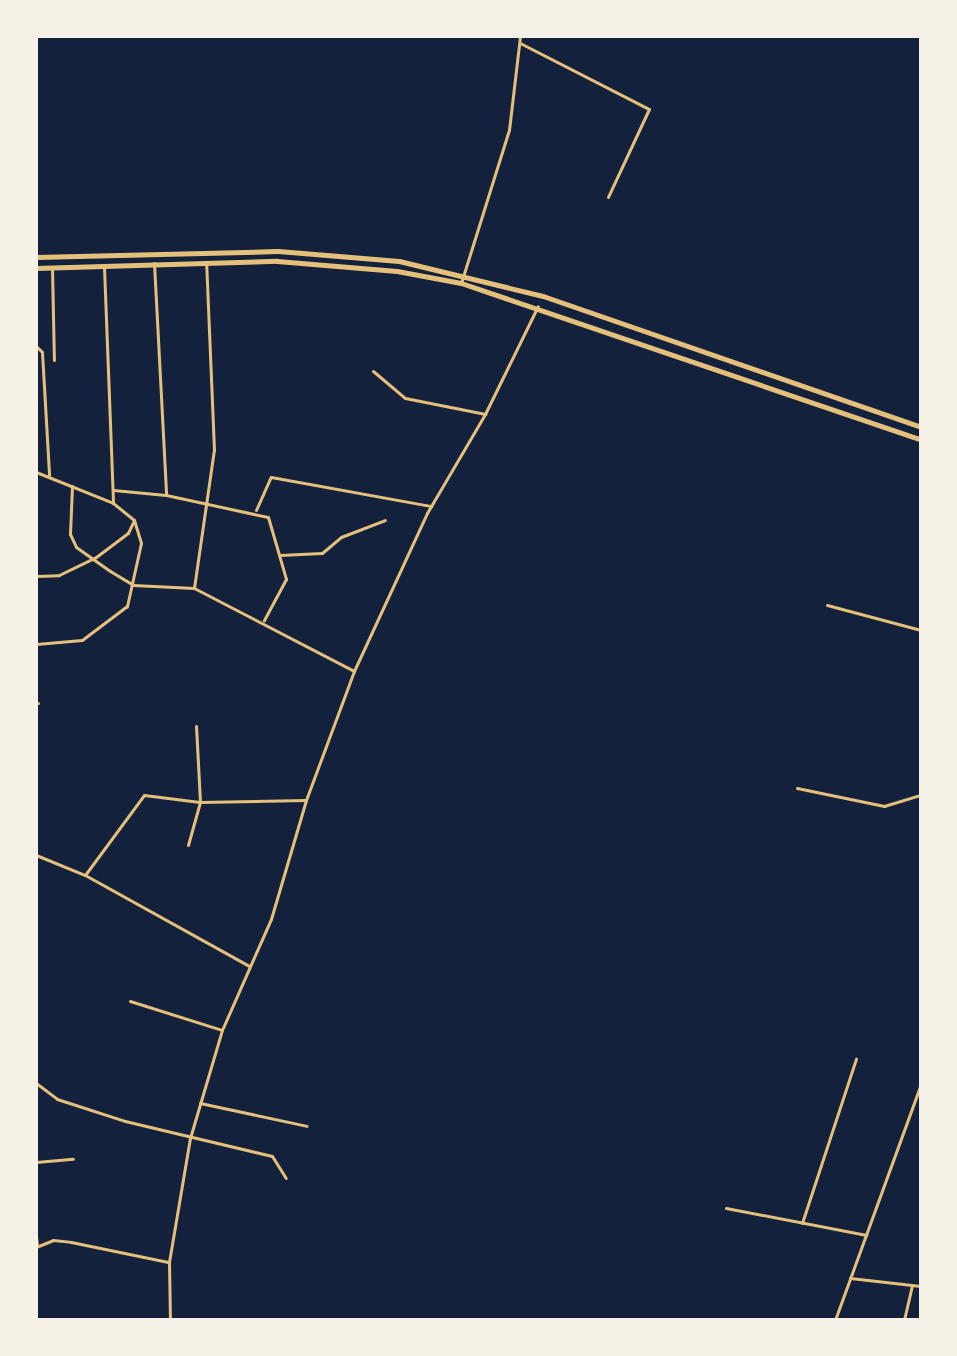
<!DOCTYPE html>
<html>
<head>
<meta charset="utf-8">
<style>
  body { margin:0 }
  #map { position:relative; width:957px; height:1356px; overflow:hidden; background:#14213d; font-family:Lato,sans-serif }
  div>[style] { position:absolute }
  .minor>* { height:3px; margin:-1.5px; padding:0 1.5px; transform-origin:1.5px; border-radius:1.5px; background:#e5c07b }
  .primary>* { height:5px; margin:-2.5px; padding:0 2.5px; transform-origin:2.5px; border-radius:2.5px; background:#e5c07b }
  span { translate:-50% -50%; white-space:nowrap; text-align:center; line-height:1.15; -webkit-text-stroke:6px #f6f1e7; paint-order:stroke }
  .frame { position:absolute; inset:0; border:38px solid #f6f1e7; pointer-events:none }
</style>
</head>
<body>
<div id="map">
  <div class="minor">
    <div style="left:520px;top:43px;width:145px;rotate:27.1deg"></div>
    <div style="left:649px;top:109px;width:97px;rotate:115deg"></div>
    <div style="left:154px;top:263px;width:232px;rotate:87deg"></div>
    <div style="left:104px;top:267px;width:236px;rotate:87.8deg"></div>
    <div style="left:52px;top:268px;width:92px;rotate:88.8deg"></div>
    <div style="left:461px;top:283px;width:160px;rotate:-72.6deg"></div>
    <div style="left:509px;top:130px;width:95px;rotate:-83.3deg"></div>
    <div style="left:36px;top:346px;width:8px;rotate:45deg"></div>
    <div style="left:42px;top:352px;width:123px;rotate:86.7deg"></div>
    <div style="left:373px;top:371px;width:42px;rotate:40.2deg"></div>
    <div style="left:405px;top:398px;width:82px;rotate:11.3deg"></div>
    <div style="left:36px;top:472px;width:83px;rotate:21.9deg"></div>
    <div style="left:113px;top:503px;width:27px;rotate:39deg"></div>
    <div style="left:134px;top:520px;width:24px;rotate:73deg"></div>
    <div style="left:141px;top:543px;width:65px;rotate:102.5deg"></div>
    <div style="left:127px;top:606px;width:56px;rotate:142.9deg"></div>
    <div style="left:82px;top:640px;width:46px;rotate:175deg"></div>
    <div style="left:72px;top:486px;width:48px;rotate:92.4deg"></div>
    <div style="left:70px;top:534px;width:14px;rotate:65deg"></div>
    <div style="left:76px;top:547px;width:42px;rotate:35.2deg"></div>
    <div style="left:110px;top:571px;width:27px;rotate:31deg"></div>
    <div style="left:133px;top:585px;width:61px;rotate:2.8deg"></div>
    <div style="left:194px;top:588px;width:180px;rotate:27.4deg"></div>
    <div style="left:113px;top:490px;width:53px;rotate:5.4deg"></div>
    <div style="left:166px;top:495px;width:104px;rotate:12.2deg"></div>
    <div style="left:268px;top:517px;width:65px;rotate:73.8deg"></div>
    <div style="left:286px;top:579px;width:47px;rotate:118.2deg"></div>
    <div style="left:256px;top:510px;width:36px;rotate:-66deg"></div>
    <div style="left:271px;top:477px;width:163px;rotate:10.3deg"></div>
    <div style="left:280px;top:555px;width:42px;rotate:-2.7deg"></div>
    <div style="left:322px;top:553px;width:25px;rotate:-40deg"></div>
    <div style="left:341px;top:537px;width:47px;rotate:-21.1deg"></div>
    <div style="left:36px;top:576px;width:23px;rotate:-2deg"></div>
    <div style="left:59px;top:575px;width:41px;rotate:-25.9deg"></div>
    <div style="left:96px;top:557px;width:40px;rotate:-37deg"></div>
    <div style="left:128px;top:533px;width:14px;rotate:-65deg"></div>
    <div style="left:194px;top:588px;width:139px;rotate:-81.8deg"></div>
    <div style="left:214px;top:450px;width:188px;rotate:-92.4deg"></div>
    <div style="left:827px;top:605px;width:97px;rotate:14.9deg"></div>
    <div style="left:36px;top:703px;width:2px"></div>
    <div style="left:797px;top:788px;width:89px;rotate:11.7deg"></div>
    <div style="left:884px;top:806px;width:39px;rotate:-17deg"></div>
    <div style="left:188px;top:845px;width:45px;rotate:-74.4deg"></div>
    <div style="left:200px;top:802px;width:76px;rotate:-93deg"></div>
    <div style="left:36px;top:855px;width:53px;rotate:22.2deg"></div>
    <div style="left:85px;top:875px;width:188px;rotate:29deg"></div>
    <div style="left:85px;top:875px;width:99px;rotate:-53.6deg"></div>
    <div style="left:144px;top:795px;width:56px;rotate:7.1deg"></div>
    <div style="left:200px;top:802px;width:106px;rotate:-1.1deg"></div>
    <div style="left:130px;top:1001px;width:96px;rotate:17.5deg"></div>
    <div style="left:36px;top:1083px;width:26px;rotate:37deg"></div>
    <div style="left:57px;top:1099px;width:71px;rotate:17.9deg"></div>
    <div style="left:125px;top:1121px;width:151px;rotate:13.4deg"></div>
    <div style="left:272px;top:1156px;width:26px;rotate:58deg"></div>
    <div style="left:200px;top:1103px;width:109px;rotate:12.1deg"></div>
    <div style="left:36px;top:1162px;width:37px;rotate:-5deg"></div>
    <div style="left:726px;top:1208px;width:143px;rotate:10.9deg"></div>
    <div style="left:802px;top:1223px;width:173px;rotate:-71.8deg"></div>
    <div style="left:36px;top:1236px;width:10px;rotate:84deg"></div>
    <div style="left:36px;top:1247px;width:18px;rotate:-22deg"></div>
    <div style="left:53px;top:1240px;width:18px;rotate:6deg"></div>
    <div style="left:71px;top:1242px;width:99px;rotate:11.7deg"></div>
    <div style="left:850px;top:1278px;width:71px;rotate:6.4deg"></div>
    <div style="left:170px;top:1320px;width:58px;rotate:-91deg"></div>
    <div style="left:169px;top:1262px;width:126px;rotate:-80.4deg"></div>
    <div style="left:190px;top:1138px;width:113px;rotate:-73.5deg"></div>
    <div style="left:222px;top:1030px;width:121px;rotate:-66.2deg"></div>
    <div style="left:271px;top:919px;width:124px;rotate:-73.6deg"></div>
    <div style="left:306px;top:800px;width:138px;rotate:-69.6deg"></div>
    <div style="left:354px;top:671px;width:174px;rotate:-65.2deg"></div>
    <div style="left:427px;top:513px;width:115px;rotate:-59.6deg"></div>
    <div style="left:485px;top:414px;width:120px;rotate:-63.9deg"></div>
    <div style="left:835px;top:1320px;width:251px;rotate:-70deg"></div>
    <div style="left:904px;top:1320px;width:36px;rotate:-77deg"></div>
  </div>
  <div class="primary">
    <div style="left:36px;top:257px;width:242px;rotate:-1.4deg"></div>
    <div style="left:278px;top:251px;width:121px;rotate:4.7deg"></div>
    <div style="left:399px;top:261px;width:148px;rotate:13.7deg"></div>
    <div style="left:543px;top:296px;width:400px;rotate:19.1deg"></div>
    <div style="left:36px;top:268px;width:241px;rotate:-1.7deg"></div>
    <div style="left:277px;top:261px;width:120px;rotate:4.8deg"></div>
    <div style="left:397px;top:271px;width:65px;rotate:10.6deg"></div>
    <div style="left:461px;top:283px;width:486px;rotate:18.8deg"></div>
  </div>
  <div class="frame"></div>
</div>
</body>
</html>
